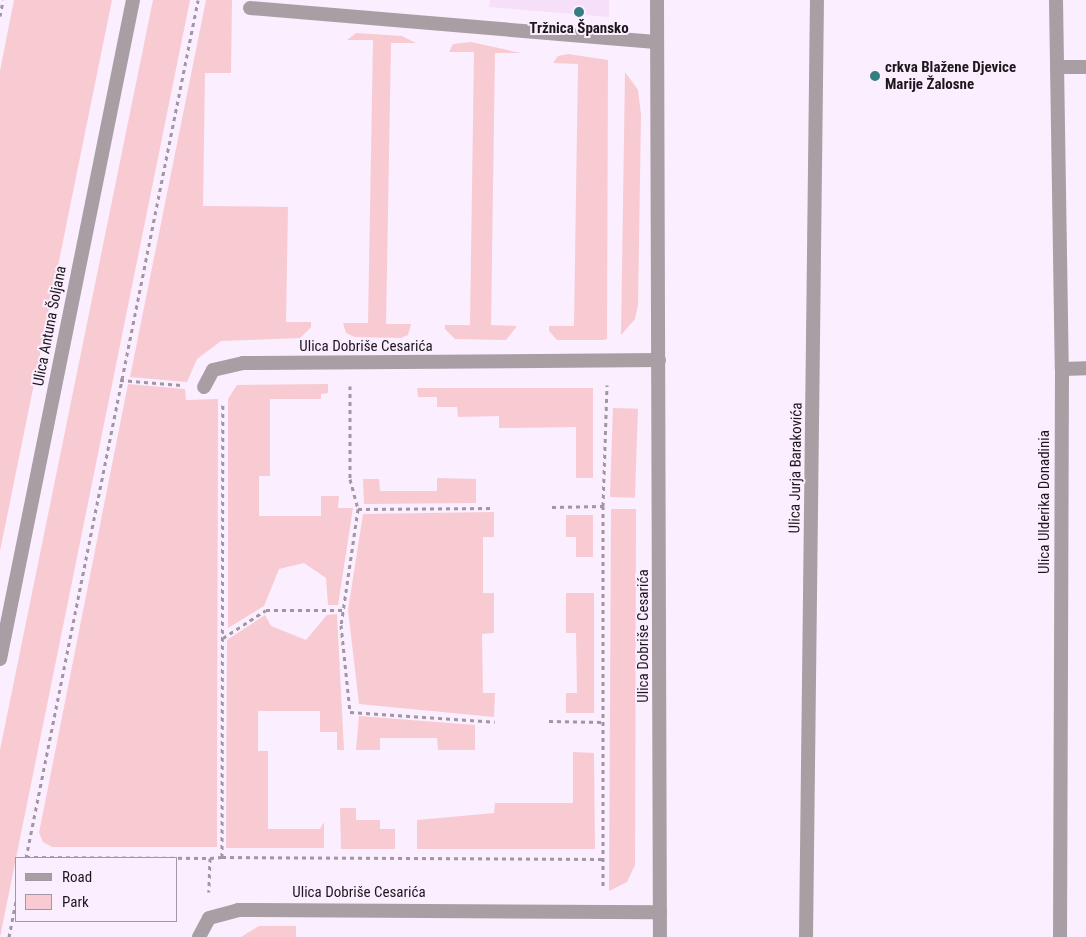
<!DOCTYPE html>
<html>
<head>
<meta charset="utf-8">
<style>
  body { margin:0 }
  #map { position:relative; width:1086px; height:937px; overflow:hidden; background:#fbeefe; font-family:"Roboto Condensed",sans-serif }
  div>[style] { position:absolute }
  .built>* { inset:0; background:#f5dff9 }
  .green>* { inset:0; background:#f7cbd1; transform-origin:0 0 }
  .path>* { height:3px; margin-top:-1.5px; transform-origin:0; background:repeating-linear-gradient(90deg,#a197a3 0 4px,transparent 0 8px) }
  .service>* { height:14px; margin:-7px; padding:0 7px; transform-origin:7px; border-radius:7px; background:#a89ea3 }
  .minor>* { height:14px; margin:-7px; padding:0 7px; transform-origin:7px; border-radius:7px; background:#a89ea3 }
  .tertiary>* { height:14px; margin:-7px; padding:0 7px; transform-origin:7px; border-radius:7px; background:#a89ea3 }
  .dots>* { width:14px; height:14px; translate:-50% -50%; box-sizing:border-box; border:2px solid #fbeefe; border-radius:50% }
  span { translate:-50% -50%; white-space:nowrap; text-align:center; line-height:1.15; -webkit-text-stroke:4px #fbeefe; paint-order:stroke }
  .poi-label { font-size:15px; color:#1c171d; font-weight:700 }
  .left { translate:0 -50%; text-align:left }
  .street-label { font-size:15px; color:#1c171d }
  .legend { position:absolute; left:15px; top:857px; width:162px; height:65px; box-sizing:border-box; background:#fbeefe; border:1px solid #a298a4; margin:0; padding:6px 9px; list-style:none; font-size:15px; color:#1c171d }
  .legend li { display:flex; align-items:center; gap:10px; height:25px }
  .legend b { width:25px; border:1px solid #a298a4 }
</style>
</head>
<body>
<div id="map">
  <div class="built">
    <div style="clip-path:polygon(490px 0,609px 0,609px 17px,489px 7px)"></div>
  </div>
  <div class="green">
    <div style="clip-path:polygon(14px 0,112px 0,0 551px,0 71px)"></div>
    <div style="clip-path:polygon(153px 0,190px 0,0 937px,0 750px)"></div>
    <div style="clip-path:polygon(206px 0,232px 0,231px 73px,205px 73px,203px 206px,288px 207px,286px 322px,311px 322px,311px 327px,300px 338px,221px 341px,197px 359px,187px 382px,130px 377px)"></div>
    <div style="clip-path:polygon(356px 33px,402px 36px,416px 43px,391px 43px,386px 324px,411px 324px,408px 335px,401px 338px,355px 337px,346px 333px,343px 323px,368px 323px,373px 40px,347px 40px)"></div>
    <div style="clip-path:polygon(471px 42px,521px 53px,495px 53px,491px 325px,517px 326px,506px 340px,455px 339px,445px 329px,445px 325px,470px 325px,474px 52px,449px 52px,453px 44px)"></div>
    <div style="clip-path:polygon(568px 54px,608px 60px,607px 339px,603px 340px,557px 340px,549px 331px,549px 326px,574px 326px,578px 64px,553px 63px,558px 56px)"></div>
    <div style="clip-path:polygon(625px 72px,638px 90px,641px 115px,638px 305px,635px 319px,621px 335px)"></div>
    <div style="clip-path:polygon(128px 384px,185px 389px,186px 400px,218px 399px,217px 847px,52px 847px,43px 842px,39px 833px)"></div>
    <div style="clip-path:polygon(328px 384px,328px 393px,321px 394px,321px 399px,270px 399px,270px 476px,259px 476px,259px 516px,321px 516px,321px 496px,339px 496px,338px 508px,353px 508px,338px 605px,328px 605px,326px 578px,304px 563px,279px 569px,264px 606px,228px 628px,228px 399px,237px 385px)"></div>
    <div style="clip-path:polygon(417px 388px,593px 388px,593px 478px,576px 478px,576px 427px,499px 428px,499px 416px,458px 417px,457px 407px,437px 407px,437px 397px,418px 397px)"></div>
    <div style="left:613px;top:408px;width:25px;height:89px;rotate:2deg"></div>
    <div style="clip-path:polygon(437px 478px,476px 479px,476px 503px,364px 504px,363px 479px,379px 479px,380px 491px,437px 491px)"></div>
    <div style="clip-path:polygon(611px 509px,636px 509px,635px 865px,627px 882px,609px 891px)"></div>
    <div style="clip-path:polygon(494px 512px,494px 537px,483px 537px,483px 593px,494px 593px,494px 633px,482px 634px,483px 693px,495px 693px,494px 717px,359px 704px,348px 610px,363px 514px)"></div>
    <div style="clip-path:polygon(566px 515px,593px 515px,593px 557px,576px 557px,576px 537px,566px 537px)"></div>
    <div style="clip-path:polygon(566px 593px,594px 593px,594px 713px,566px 713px,566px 693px,577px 693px,576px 633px,566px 633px)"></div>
    <div style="clip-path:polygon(337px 614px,344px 750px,337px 750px,337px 732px,320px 732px,320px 711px,258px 711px,258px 751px,268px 751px,268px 829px,320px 829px,324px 822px,324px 848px,226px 848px,227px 640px,265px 615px,271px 626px,306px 640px,327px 615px)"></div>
    <div style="clip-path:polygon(359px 716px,475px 725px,475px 750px,438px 750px,437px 738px,380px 738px,380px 750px,356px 750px)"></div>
    <div style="clip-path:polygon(573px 752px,594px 753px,595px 849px,417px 849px,417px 820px,494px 813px,495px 803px,573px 803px)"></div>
    <div style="clip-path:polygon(340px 808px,356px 808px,356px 820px,380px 820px,380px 829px,395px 829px,395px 849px,341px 849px)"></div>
    <div style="clip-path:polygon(259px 926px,296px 926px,296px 937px,241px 937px)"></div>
  </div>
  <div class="path">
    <div style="left:0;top:16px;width:16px;rotate:-79deg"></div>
    <div style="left:120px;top:380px;width:61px;rotate:4.7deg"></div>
    <div style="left:350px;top:386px;width:93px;rotate:90deg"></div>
    <div style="left:350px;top:479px;width:31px;rotate:75deg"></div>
    <div style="left:358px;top:509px;width:136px;rotate:-0.4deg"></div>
    <div style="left:603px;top:506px;width:121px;rotate:-88.1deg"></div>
    <div style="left:552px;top:507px;width:51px;rotate:-1.1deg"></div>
    <div style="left:603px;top:506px;width:381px;rotate:90deg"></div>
    <div style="left:358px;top:509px;width:117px;rotate:98.3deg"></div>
    <div style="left:341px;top:625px;width:87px;rotate:84.1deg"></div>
    <div style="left:350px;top:712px;width:145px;rotate:3.9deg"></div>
    <div style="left:223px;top:638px;width:51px;rotate:-33.1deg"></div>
    <div style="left:266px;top:610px;width:76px"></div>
    <div style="left:549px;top:721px;width:54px;rotate:1.1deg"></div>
    <div style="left:26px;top:857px;width:184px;rotate:0.3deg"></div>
    <div style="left:210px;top:858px;width:34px;rotate:92deg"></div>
    <div style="left:222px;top:857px;width:382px;rotate:0.3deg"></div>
    <div style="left:26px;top:858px;width:875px;rotate:-78.66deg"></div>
    <div style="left:210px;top:858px;width:12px;rotate:-5deg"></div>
    <div style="left:222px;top:857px;width:453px;rotate:-89.9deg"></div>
    <div style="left:9px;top:937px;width:36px;rotate:-79deg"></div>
  </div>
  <div class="service">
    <div style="left:250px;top:8px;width:407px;rotate:4.8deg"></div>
  </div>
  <div class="minor">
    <div style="left:657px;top:0;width:937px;rotate:89.82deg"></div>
    <div style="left:1056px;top:0;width:369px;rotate:89.1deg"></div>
    <div style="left:1062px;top:369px;width:568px;rotate:90.2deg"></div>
    <div style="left:1057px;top:67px;width:29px"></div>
    <div style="left:1062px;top:369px;width:24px;rotate:-2deg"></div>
    <div style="left:204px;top:387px;width:19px;rotate:-62deg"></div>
    <div style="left:213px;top:370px;width:31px;rotate:-13deg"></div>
    <div style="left:243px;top:363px;width:416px;rotate:-0.4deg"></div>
    <div style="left:199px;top:937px;width:21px;rotate:-62deg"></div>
    <div style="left:209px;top:918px;width:30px;rotate:-15deg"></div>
    <div style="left:238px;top:910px;width:422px;rotate:0.3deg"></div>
    <div style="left:806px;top:937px;width:937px;rotate:-89.33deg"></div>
  </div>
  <div class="tertiary">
    <div style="left:0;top:659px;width:672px;rotate:-78.59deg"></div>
  </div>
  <div class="dots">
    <div style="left:579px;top:12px;background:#347d81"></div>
    <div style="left:875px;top:76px;background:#347d81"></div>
  </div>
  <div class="poi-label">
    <span style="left:579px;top:29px">Tržnica Špansko</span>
    <span class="left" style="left:885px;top:76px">crkva Blažene Djevice<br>Marije Žalosne</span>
  </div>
  <div class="street-label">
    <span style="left:50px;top:326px;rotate:-79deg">Ulica Antuna Šoljana</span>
    <span style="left:366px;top:347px">Ulica Dobriše Cesarića</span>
    <span style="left:796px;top:468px;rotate:-89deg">Ulica Jurja Barakovića</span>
    <span style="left:1045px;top:502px;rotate:-90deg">Ulica Ulderika Donadinia</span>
    <span style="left:644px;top:636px;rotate:-90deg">Ulica Dobriše Cesarića</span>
    <span style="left:359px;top:893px">Ulica Dobriše Cesarića</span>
  </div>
  <ul class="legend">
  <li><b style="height:6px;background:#a89ea3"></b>Road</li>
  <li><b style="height:14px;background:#f7cbd1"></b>Park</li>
  </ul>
</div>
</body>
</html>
